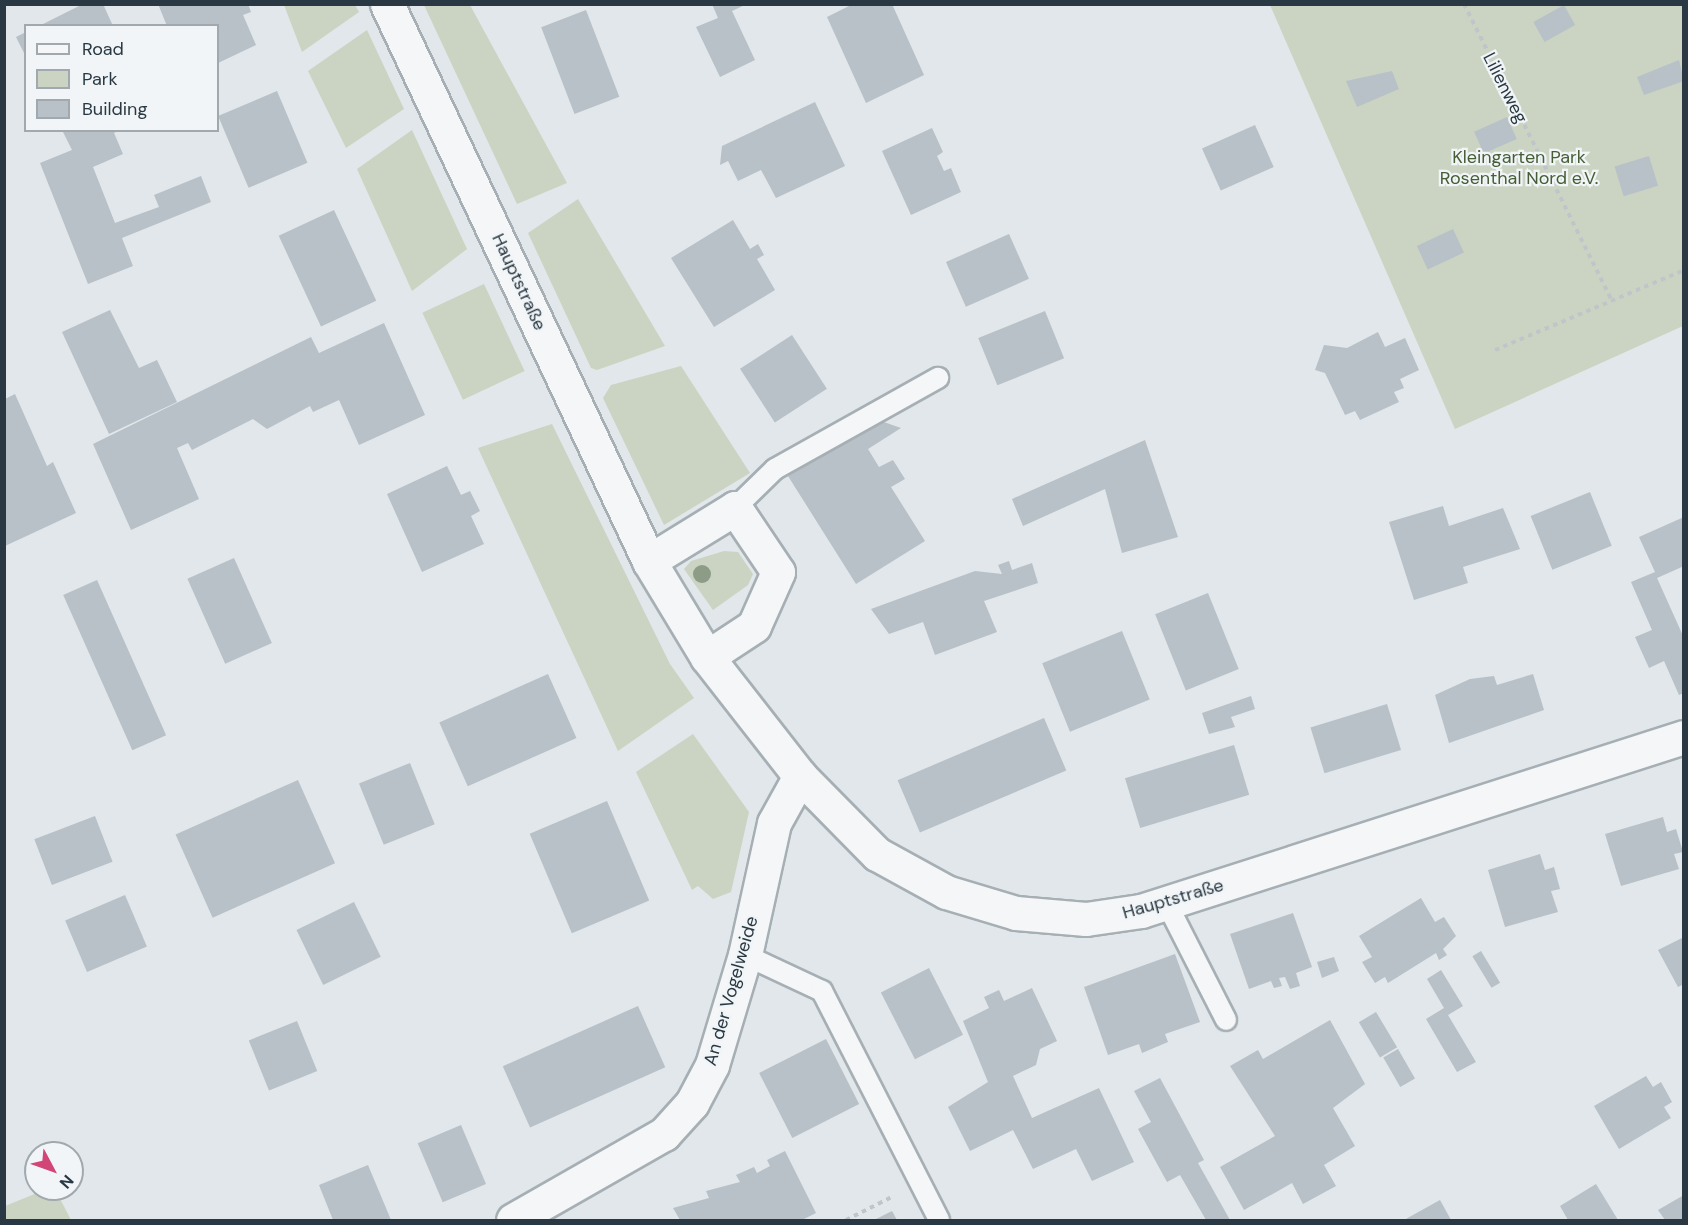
<!DOCTYPE html>
<html>
<head>
<meta charset="utf-8">
<style>
  body { margin:0 }
  #map { position:relative; width:1688px; height:1225px; overflow:hidden; background:#e1e7ea; font-family:"DM Sans",sans-serif }
  div>[style] { position:absolute }
  .green>* { inset:0; background:#cbd4c2; transform-origin:0 0 }
  .building>* { inset:0; background:#b8c1c7; transform-origin:0 0 }
  .path>* { height:4px; margin-top:-2px; transform-origin:0; background:repeating-linear-gradient(90deg,#bfc5c9 0 4.5px,transparent 0 9px) }
  .roads { filter:drop-shadow(2px 0 #a6afb4) drop-shadow(-2px 0 #a6afb4) drop-shadow(0 2px #a6afb4) drop-shadow(0 -2px #a6afb4) }
  .service>* { height:20px; margin:-10px; padding:0 10px; transform-origin:10px; border-radius:10px; background:#f4f6f8 }
  .minor>* { height:33px; margin:-16.5px; padding:0 16.5px; transform-origin:16.5px; border-radius:16.5px; background:#f4f6f8 }
  .tertiary>* { height:33px; margin:-16.5px; padding:0 16.5px; transform-origin:16.5px; border-radius:16.5px; background:#f4f6f8 }
  .trees>* { width:18px; height:18px; margin:-9px; border-radius:50%; background:#8c9c87 }
  span { translate:-50% -50%; white-space:nowrap; text-align:center; line-height:1.15; -webkit-text-stroke:4.5px #f1f5f7; paint-order:stroke }
  .street-label { font-size:18px; color:#293842 }
  .park-label { font-size:18px; color:#465e36 }
  .frame { position:absolute; inset:0; border:6px solid #293842; pointer-events:none }
  .legend { position:absolute; left:24px; top:24px; width:195px; height:108px; box-sizing:border-box; background:#f1f5f7; border:2px solid #a1a9af; margin:0; padding:8px 10px; list-style:none; font-size:18px; color:#293842 }
  .legend li { display:flex; align-items:center; gap:12px; height:30px }
  .legend b { width:30px; border:2px solid #a1a9af }
  .north { position:absolute; left:24px; top:1141px; width:60px; height:60px; box-sizing:border-box; background:#f1f5f7; border:2px solid #a1a9af; border-radius:50%; rotate:131deg; font-size:16px; font-weight:700; line-height:24px; text-align:center; color:#293842 }
  .north::after { content:''; display:block; margin:auto; width:21px; height:27px; background:#d14577; clip-path:polygon(50% 0,100% 100%,50% 72%,0 100%) }
</style>
</head>
<body>
<div id="map">
  <div class="green">
    <div style="clip-path:polygon(284px 5px,355px 5px,359px 12px,302px 52px)"></div>
    <div style="clip-path:polygon(424px 5px,470px 5px,567px 183px,517px 204px)"></div>
    <div style="clip-path:polygon(1270px 5px,1683px 5px,1683px 326px,1455px 429px)"></div>
    <div style="clip-path:polygon(367px 30px,404px 109px,346px 148px,308px 71px)"></div>
    <div style="clip-path:polygon(412px 130px,467px 249px,412px 291px,357px 169px)"></div>
    <div style="clip-path:polygon(578px 199px,665px 346px,597px 370px,591px 368px,528px 233px)"></div>
    <div style="left:484px;top:284px;width:96px;height:68px;rotate:65deg"></div>
    <div style="clip-path:polygon(681px 366px,750px 473px,664px 525px,603px 398px,611px 385px)"></div>
    <div style="clip-path:polygon(552px 424px,670px 664px,694px 698px,618px 751px,478px 448px)"></div>
    <div style="clip-path:polygon(724px 551px,738px 552px,753px 574px,748px 585px,713px 610px,684px 569px,691px 561px)"></div>
    <div style="clip-path:polygon(693px 734px,749px 812px,731px 892px,713px 899px,698px 886px,692px 890px,636px 772px)"></div>
    <div style="clip-path:polygon(47px 1189px,55px 1189px,71px 1220px,5px 1220px,5px 1206px)"></div>
  </div>
  <div class="building">
    <div style="clip-path:polygon(83px 4px,103px 4px,113px 26px,39px 26px)"></div>
    <div style="clip-path:polygon(158px 4px,248px 4px,251px 12px,243px 15px,256px 45px,218px 63px,218px 26px,167px 26px)"></div>
    <div style="clip-path:polygon(712px 4px,747px 4px,732px 11px,755px 60px,720px 77px,696px 27px,718px 18px)"></div>
    <div style="clip-path:polygon(853px 4px,892px 4px,924px 75px,866px 103px,827px 17px)"></div>
    <div style="left:1564px;top:5px;width:23px;height:35px;rotate:61deg"></div>
    <div style="left:586px;top:10px;width:93px;height:48px;rotate:69deg"></div>
    <div style="clip-path:polygon(26px 32px,26px 57px,16px 37px)"></div>
    <div style="clip-path:polygon(1679px 60px,1684px 81px,1644px 95px,1637px 77px)"></div>
    <div style="clip-path:polygon(1392px 71px,1399px 89px,1357px 107px,1346px 81px)"></div>
    <div style="left:277px;top:91px;width:78px;height:64px;rotate:67deg"></div>
    <div style="clip-path:polygon(815px 102px,845px 166px,776px 198px,761px 170px,738px 181px,728px 161px,720px 165px,722px 146px)"></div>
    <div style="left:1507px;top:117px;width:24px;height:36px;rotate:66deg"></div>
    <div style="left:1255px;top:125px;width:46px;height:58px;rotate:66deg"></div>
    <div style="clip-path:polygon(932px 128px,943px 152px,937px 156px,944px 171px,951px 168px,961px 192px,911px 215px,882px 151px)"></div>
    <div style="clip-path:polygon(62px 130px,119px 130px,114px 133px,123px 154px,93px 167px,115px 223px,159px 207px,154px 195px,201px 176px,211px 202px,122px 238px,133px 266px,88px 284px,40px 163px,72px 150px)"></div>
    <div style="left:1649px;top:156px;width:31px;height:36px;rotate:73deg"></div>
    <div style="left:334px;top:210px;width:100px;height:61px;rotate:65deg"></div>
    <div style="clip-path:polygon(733px 220px,750px 249px,758px 244px,764px 255px,757px 259px,775px 290px,714px 327px,671px 258px)"></div>
    <div style="left:1453px;top:229px;width:26px;height:40px;rotate:65deg"></div>
    <div style="left:1009px;top:234px;width:49px;height:69px;rotate:66deg"></div>
    <div style="clip-path:polygon(110px 310px,139px 368px,157px 360px,177px 402px,109px 434px,62px 332px)"></div>
    <div style="left:1045px;top:311px;width:51px;height:72px;rotate:68deg"></div>
    <div style="clip-path:polygon(384px 323px,425px 415px,359px 445px,339px 400px,313px 412px,310px 406px,267px 429px,253px 419px,192px 450px,188px 443px,177px 448px,199px 499px,131px 530px,93px 444px,311px 337px,319px 353px)"></div>
    <div style="clip-path:polygon(1378px 332px,1385px 347px,1405px 338px,1419px 370px,1400px 379px,1404px 388px,1394px 392px,1399px 402px,1360px 420px,1355px 411px,1345px 415px,1325px 373px,1315px 370px,1324px 345px,1347px 348px)"></div>
    <div style="left:792px;top:335px;width:64px;height:62px;rotate:57deg"></div>
    <div style="clip-path:polygon(15px 394px,47px 466px,53px 462px,76px 513px,5px 546px,5px 399px)"></div>
    <div style="clip-path:polygon(878px 420px,901px 428px,868px 449px,879px 467px,893px 460px,905px 479px,891px 487px,925px 541px,856px 584px,788px 476px)"></div>
    <div style="clip-path:polygon(1145px 440px,1178px 537px,1122px 553px,1105px 489px,1023px 526px,1012px 499px)"></div>
    <div style="clip-path:polygon(447px 466px,461px 495px,470px 491px,480px 511px,471px 516px,484px 544px,422px 572px,387px 494px)"></div>
    <div style="left:1590px;top:492px;width:58px;height:64px;rotate:68deg"></div>
    <div style="clip-path:polygon(1443px 506px,1449px 526px,1503px 508px,1520px 549px,1463px 567px,1468px 583px,1414px 600px,1389px 522px)"></div>
    <div style="clip-path:polygon(1684px 517px,1684px 566px,1657px 578px,1684px 638px,1684px 693px,1679px 695px,1664px 661px,1649px 668px,1635px 637px,1652px 630px,1631px 582px,1655px 572px,1639px 537px)"></div>
    <div style="left:234px;top:558px;width:93px;height:51px;rotate:66deg"></div>
    <div style="clip-path:polygon(1009px 561px,1012px 570px,1032px 563px,1038px 583px,984px 601px,997px 632px,935px 655px,923px 622px,889px 634px,871px 609px,975px 571px,1002px 574px,998px 565px)"></div>
    <div style="left:97px;top:580px;width:170px;height:37px;rotate:66deg"></div>
    <div style="left:1208px;top:593px;width:82px;height:57px;rotate:68deg"></div>
    <div style="left:1122px;top:631px;width:74px;height:86px;rotate:68deg"></div>
    <div style="left:548px;top:674px;width:70px;height:119px;rotate:66deg"></div>
    <div style="clip-path:polygon(1533px 674px,1544px 710px,1449px 743px,1435px 695px,1470px 679px,1494px 676px,1497px 685px)"></div>
    <div style="clip-path:polygon(1251px 696px,1255px 709px,1231px 717px,1235px 727px,1209px 734px,1202px 713px)"></div>
    <div style="left:1387px;top:704px;width:48px;height:80px;rotate:73deg"></div>
    <div style="left:1044px;top:718px;width:57px;height:159px;rotate:67deg"></div>
    <div style="left:1234px;top:745px;width:52px;height:114px;rotate:73deg"></div>
    <div style="left:410px;top:763px;width:66px;height:55px;rotate:68deg"></div>
    <div style="left:298px;top:780px;width:91px;height:134px;rotate:66deg"></div>
    <div style="left:607px;top:801px;width:108px;height:84px;rotate:67deg"></div>
    <div style="left:95px;top:816px;width:49px;height:65px;rotate:69deg"></div>
    <div style="clip-path:polygon(1663px 817px,1667px 832px,1676px 829px,1683px 852px,1674px 854px,1679px 869px,1621px 886px,1605px 834px)"></div>
    <div style="clip-path:polygon(1540px 854px,1545px 870px,1554px 867px,1560px 889px,1551px 891px,1558px 912px,1505px 927px,1488px 870px)"></div>
    <div style="left:125px;top:895px;width:56px;height:65px;rotate:67deg"></div>
    <div style="clip-path:polygon(1421px 898px,1435px 922px,1444px 917px,1456px 936px,1443px 949px,1447px 955px,1439px 960px,1436px 953px,1388px 983px,1385px 977px,1375px 983px,1362px 962px,1372px 957px,1359px 936px)"></div>
    <div style="left:354px;top:902px;width:61px;height:64px;rotate:64deg"></div>
    <div style="clip-path:polygon(1293px 913px,1312px 967px,1296px 973px,1300px 986px,1290px 989px,1285px 977px,1279px 978px,1282px 986px,1274px 988px,1271px 981px,1249px 989px,1230px 934px)"></div>
    <div style="clip-path:polygon(1684px 937px,1684px 984px,1678px 987px,1658px 950px)"></div>
    <div style="left:1481px;top:951px;width:37px;height:10px;rotate:59deg"></div>
    <div style="clip-path:polygon(1175px 954px,1200px 1022px,1165px 1034px,1168px 1042px,1142px 1053px,1139px 1044px,1108px 1055px,1084px 987px)"></div>
    <div style="clip-path:polygon(1334px 957px,1339px 971px,1322px 978px,1317px 962px)"></div>
    <div style="left:929px;top:968px;width:75px;height:54px;rotate:63deg"></div>
    <div style="clip-path:polygon(1441px 970px,1463px 1006px,1448px 1015px,1476px 1062px,1457px 1072px,1426px 1019px,1444px 1008px,1427px 979px)"></div>
    <div style="clip-path:polygon(1032px 988px,1057px 1041px,1040px 1049px,1036px 1065px,1013px 1076px,1032px 1118px,1099px 1088px,1134px 1162px,1092px 1181px,1076px 1149px,1033px 1169px,1013px 1130px,970px 1151px,948px 1107px,988px 1082px,963px 1021px,989px 1008px,984px 997px,999px 990px,1004px 1001px)"></div>
    <div style="left:638px;top:1006px;width:67px;height:148px;rotate:66deg"></div>
    <div style="left:1376px;top:1012px;width:41px;height:20px;rotate:59deg"></div>
    <div style="clip-path:polygon(1330px 1020px,1365px 1084px,1333px 1108px,1355px 1146px,1324px 1165px,1336px 1186px,1303px 1204px,1292px 1183px,1244px 1210px,1220px 1167px,1275px 1136px,1230px 1066px,1258px 1050px,1263px 1059px)"></div>
    <div style="left:297px;top:1021px;width:54px;height:52px;rotate:68deg"></div>
    <div style="left:826px;top:1039px;width:73px;height:75px;rotate:63deg"></div>
    <div style="left:1398px;top:1049px;width:34px;height:17px;rotate:60deg"></div>
    <div style="clip-path:polygon(1646px 1076px,1653px 1087px,1661px 1082px,1672px 1102px,1664px 1107px,1671px 1118px,1619px 1149px,1594px 1106px)"></div>
    <div style="clip-path:polygon(1160px 1078px,1204px 1160px,1198px 1163px,1230px 1220px,1206px 1220px,1180px 1175px,1167px 1182px,1138px 1129px,1151px 1122px,1134px 1091px)"></div>
    <div style="left:461px;top:1125px;width:64px;height:47px;rotate:67deg"></div>
    <div style="clip-path:polygon(785px 1151px,816px 1213px,802px 1220px,680px 1220px,673px 1208px,709px 1198px,706px 1191px,740px 1182px,736px 1175px,754px 1167px,757px 1173px,770px 1166px,767px 1160px)"></div>
    <div style="clip-path:polygon(368px 1165px,391px 1220px,333px 1220px,319px 1185px)"></div>
    <div style="clip-path:polygon(1596px 1184px,1618px 1220px,1568px 1220px,1560px 1206px)"></div>
    <div style="clip-path:polygon(1684px 1195px,1684px 1220px,1665px 1220px,1658px 1210px)"></div>
    <div style="clip-path:polygon(1440px 1200px,1451px 1220px,1404px 1220px)"></div>
    <div style="clip-path:polygon(892px 1211px,897px 1220px,874px 1220px)"></div>
  </div>
  <div class="path">
    <div style="left:1464px;top:4px;width:332px;rotate:63.5deg"></div>
    <div style="left:1495px;top:350px;width:205px;rotate:-22.9deg"></div>
    <div style="left:846px;top:1220px;width:54px;rotate:-26.6deg"></div>
  </div>
  <div class="roads">
    <div class="service">
      <div style="left:735px;top:508px;width:56px;rotate:-44.3deg"></div>
      <div style="left:775px;top:469px;width:187px;rotate:-29.2deg"></div>
      <div style="left:1167px;top:904px;width:130px;rotate:63deg"></div>
      <div style="left:745px;top:955px;width:85px;rotate:25.1deg"></div>
      <div style="left:822px;top:991px;width:257px;rotate:62.9deg"></div>
    </div>
    <div class="minor">
      <div style="left:649px;top:561px;width:101px;rotate:-31.6deg"></div>
      <div style="left:735px;top:508px;width:77px;rotate:56.1deg"></div>
      <div style="left:778px;top:572px;width:59px;rotate:114deg"></div>
      <div style="left:754px;top:626px;width:56px;rotate:146.6deg"></div>
      <div style="left:513px;top:1220px;width:174px;rotate:-29.7deg"></div>
      <div style="left:664px;top:1134px;width:42px;rotate:-47.9deg"></div>
      <div style="left:692px;top:1103px;width:43px;rotate:-62.2deg"></div>
      <div style="left:712px;top:1065px;width:115px;rotate:-73.3deg"></div>
      <div style="left:745px;top:955px;width:135px;rotate:-77.6deg"></div>
      <div style="left:774px;top:823px;width:54px;rotate:-61deg"></div>
    </div>
    <div class="tertiary">
      <div style="left:387px;top:4px;width:616px;rotate:64.81deg"></div>
      <div style="left:649px;top:561px;width:112px;rotate:58.9deg"></div>
      <div style="left:707px;top:657px;width:151px;rotate:52deg"></div>
      <div style="left:800px;top:776px;width:110px;rotate:45.4deg"></div>
      <div style="left:877px;top:854px;width:79px;rotate:28.8deg"></div>
      <div style="left:946px;top:892px;width:73px;rotate:16.7deg"></div>
      <div style="left:1016px;top:913px;width:70px;rotate:4.9deg"></div>
      <div style="left:1086px;top:919px;width:56px;rotate:-8.3deg"></div>
      <div style="left:1141px;top:911px;width:570px;rotate:-17.77deg"></div>
    </div>
  </div>
  <div class="trees">
    <div style="left:702px;top:574px"></div>
  </div>
  <div class="street-label">
    <span style="left:1505px;top:88px;rotate:63deg">Lilienweg</span>
    <span style="left:519px;top:282px;rotate:65deg">Hauptstraße</span>
    <span style="left:1173px;top:899px;rotate:-16deg">Hauptstraße</span>
    <span style="left:731px;top:991px;rotate:-74deg">An der Vogelweide</span>
  </div>
  <div class="park-label">
    <span style="left:1519px;top:168px">Kleingarten Park<br>Rosenthal Nord e.V.</span>
  </div>
  <div class="frame"></div>
  <ul class="legend">
  <li><b style="height:8px;background:#f4f6f8"></b>Road</li>
  <li><b style="height:16px;background:#cbd4c2"></b>Park</li>
  <li><b style="height:16px;background:#b8c1c7"></b>Building</li>
  </ul>
  <div class="north">N</div>
</div>
</body>
</html>
